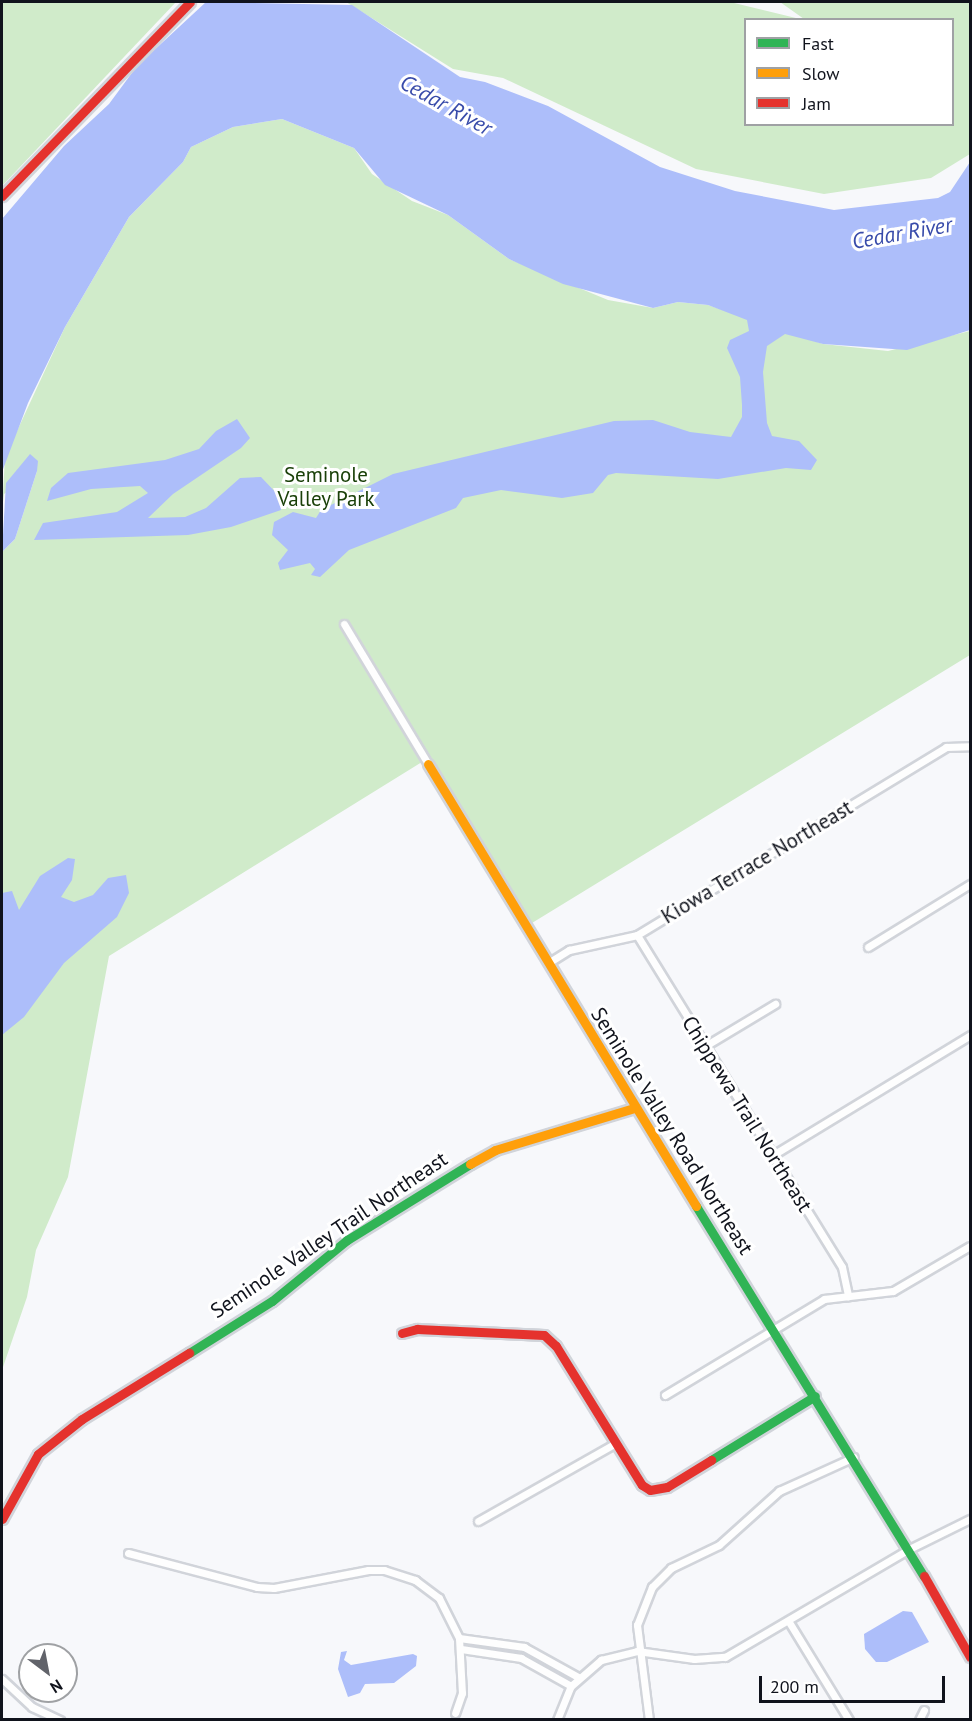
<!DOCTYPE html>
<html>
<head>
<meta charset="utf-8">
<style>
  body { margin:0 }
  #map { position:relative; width:972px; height:1721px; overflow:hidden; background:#f7f8fb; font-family:"PT Sans",sans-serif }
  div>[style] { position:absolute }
  .green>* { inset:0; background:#d0ebca }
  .water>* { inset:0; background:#adbefa }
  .roads { filter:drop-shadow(2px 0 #d1d4da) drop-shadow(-2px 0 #d1d4da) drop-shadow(0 2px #d1d4da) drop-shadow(0 -2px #d1d4da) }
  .street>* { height:7px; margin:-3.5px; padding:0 3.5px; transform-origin:3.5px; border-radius:3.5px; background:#fefefe }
  .fast>* { height:9px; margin:-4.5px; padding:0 4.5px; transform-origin:4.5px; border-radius:4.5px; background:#30b455 }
  .slow>* { height:9px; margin:-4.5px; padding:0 4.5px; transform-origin:4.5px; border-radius:4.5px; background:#ff9f0a }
  .jam>* { height:9px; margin:-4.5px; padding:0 4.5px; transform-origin:4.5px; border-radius:4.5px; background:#e5322d }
  span { translate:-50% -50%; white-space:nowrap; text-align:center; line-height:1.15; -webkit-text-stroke:6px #fff; paint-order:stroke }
  .park-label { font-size:21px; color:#1a4009 }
  .street-label { font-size:21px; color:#10131c }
  .water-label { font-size:22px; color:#384baa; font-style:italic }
  .frame { position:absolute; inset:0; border:3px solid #10131c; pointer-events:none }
  .legend { position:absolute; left:744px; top:18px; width:210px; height:108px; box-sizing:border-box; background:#fff; border:2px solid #9fa1a4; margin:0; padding:8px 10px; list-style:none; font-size:18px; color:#10131c }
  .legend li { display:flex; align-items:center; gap:12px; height:30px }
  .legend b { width:30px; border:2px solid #9fa1a4 }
  .north { position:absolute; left:18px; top:1643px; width:60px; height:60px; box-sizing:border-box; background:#fff; border:2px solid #9fa1a4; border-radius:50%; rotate:148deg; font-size:16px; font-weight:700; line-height:24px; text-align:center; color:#10131c }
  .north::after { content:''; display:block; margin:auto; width:21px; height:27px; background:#61636a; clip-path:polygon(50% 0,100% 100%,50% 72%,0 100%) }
  .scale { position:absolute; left:759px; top:1676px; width:186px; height:27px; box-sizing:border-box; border:3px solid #10131c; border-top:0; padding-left:8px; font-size:18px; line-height:21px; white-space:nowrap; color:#10131c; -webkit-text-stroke:4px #fff; paint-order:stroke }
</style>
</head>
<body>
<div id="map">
  <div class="green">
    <div style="clip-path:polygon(2px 2px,176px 2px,2px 186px)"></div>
    <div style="clip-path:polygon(346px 2px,730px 2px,800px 19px,746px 20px,746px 124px,952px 124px,952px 20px,804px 19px,780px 2px,970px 2px,970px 154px,931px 178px,824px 194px,696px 169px,503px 78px,453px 69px)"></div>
    <div style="clip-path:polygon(282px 119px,354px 148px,372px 174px,412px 201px,448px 215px,509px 259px,608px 300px,653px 308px,678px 302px,708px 305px,823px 344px,888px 351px,970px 331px,970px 655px,532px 923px,430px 757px,109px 956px,68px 1177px,36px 1250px,27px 1297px,2px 1370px,2px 552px,15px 539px,37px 471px,4px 494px,2px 510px,5px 457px,65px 327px,129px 217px,183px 162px,191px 147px,233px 127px)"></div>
  </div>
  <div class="water">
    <div style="clip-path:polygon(206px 2px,352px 5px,460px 77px,485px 82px,548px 106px,660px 167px,735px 191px,834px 210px,938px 198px,950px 192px,970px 162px,970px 330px,907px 350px,823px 344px,785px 334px,767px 346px,763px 372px,767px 423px,772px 436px,799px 441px,817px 460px,811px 470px,786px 468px,718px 479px,616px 473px,608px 475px,593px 493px,562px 498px,501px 490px,463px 498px,456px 508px,349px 550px,320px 577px,311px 575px,315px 569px,310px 563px,280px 570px,278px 563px,288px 550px,272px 535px,274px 522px,293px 512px,316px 518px,321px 510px,393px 474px,614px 421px,653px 420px,690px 432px,731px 437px,742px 417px,742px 405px,740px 377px,727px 348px,730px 340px,749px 331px,747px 320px,708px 305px,678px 302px,653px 308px,563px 284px,509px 259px,448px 215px,385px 185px,354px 148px,282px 119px,233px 127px,191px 147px,183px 162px,129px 217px,65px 327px,28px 403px,2px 472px,2px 219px,64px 146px,109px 104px,137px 66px)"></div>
    <div style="clip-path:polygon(237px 419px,250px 438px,241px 448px,173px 494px,148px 518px,185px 517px,206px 508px,240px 478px,261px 477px,281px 498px,281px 510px,231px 527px,188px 535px,34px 540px,43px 523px,117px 512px,148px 493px,140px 486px,91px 489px,47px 501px,51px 488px,68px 473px,165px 460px,199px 449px,216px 431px)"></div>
    <div style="clip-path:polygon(30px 454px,38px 461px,37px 471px,15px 539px,2px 552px,6px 483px)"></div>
    <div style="clip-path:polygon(68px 858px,75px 859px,72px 880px,61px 897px,74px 902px,93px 895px,108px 878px,126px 875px,129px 893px,117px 917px,64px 963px,24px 1017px,2px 1035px,2px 893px,12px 891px,19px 910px,40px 876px)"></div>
    <div style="clip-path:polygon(903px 1611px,912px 1612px,929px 1642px,887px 1662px,876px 1662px,865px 1649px,864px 1634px)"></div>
    <div style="clip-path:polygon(347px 1651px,344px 1660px,351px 1665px,413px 1654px,417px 1656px,416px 1666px,394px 1683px,365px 1684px,360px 1693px,348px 1697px,338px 1669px,341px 1652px)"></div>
  </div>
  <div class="roads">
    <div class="street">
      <div style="left:344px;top:624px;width:163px;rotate:59deg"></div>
      <div style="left:637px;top:935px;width:390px;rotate:58.3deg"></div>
      <div style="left:842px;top:1267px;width:30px;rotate:78deg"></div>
      <div style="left:868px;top:947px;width:120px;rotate:-31.7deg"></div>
      <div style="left:548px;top:963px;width:25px;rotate:-32deg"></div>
      <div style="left:569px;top:950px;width:70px;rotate:-12.4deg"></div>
      <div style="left:637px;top:935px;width:362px;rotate:-31.3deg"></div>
      <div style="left:946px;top:747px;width:24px;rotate:-2deg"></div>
      <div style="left:705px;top:1046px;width:82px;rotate:-31deg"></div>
      <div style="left:773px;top:1155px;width:231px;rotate:-31.3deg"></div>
      <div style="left:665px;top:1395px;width:186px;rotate:-31.1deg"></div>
      <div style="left:824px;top:1299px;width:69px;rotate:-6.6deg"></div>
      <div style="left:893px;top:1291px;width:89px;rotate:-30.3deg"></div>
      <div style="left:478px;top:1521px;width:159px;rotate:-29.5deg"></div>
      <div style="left:128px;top:1553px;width:133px;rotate:14.8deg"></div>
      <div style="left:257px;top:1587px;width:17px;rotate:3deg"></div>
      <div style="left:274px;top:1588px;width:96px;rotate:-10.8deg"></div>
      <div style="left:368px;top:1570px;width:16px"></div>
      <div style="left:384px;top:1570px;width:33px;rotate:18deg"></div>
      <div style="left:415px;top:1580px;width:30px;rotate:37deg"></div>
      <div style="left:439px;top:1598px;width:45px;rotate:63.4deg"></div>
      <div style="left:459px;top:1638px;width:55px;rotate:86.9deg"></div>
      <div style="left:462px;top:1693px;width:21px;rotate:109deg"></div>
      <div style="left:789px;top:1622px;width:115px;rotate:58.5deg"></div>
      <div style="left:459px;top:1638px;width:66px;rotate:7.9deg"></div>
      <div style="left:524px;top:1647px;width:62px;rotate:29.1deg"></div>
      <div style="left:461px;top:1649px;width:61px;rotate:8.5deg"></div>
      <div style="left:521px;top:1658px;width:57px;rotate:29.2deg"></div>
      <div style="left:2px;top:1679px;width:41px;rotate:43deg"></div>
      <div style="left:32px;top:1707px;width:31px;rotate:25deg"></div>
      <div style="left:557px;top:1720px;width:37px;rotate:-68deg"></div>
      <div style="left:571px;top:1686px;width:40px;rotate:-41deg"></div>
      <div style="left:601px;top:1660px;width:37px;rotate:-14deg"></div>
      <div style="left:637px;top:1651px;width:58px;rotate:8deg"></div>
      <div style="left:694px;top:1659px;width:31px;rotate:-4deg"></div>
      <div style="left:725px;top:1657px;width:213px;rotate:-30.4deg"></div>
      <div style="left:909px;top:1549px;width:68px;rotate:-26.2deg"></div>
      <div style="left:649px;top:1720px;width:96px;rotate:-97.2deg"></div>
      <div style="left:637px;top:1625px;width:41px;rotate:-68.5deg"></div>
      <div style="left:652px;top:1587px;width:27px;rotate:-45deg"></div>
      <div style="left:671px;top:1568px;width:53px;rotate:-25.6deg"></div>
      <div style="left:719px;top:1545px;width:81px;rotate:-42deg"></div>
      <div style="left:779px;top:1491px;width:82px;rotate:-24.4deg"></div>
      <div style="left:919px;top:1720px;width:11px;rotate:-63deg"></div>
    </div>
    <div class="fast">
      <div style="left:696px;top:1206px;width:435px;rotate:58.4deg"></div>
      <div style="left:189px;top:1353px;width:98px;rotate:-32.1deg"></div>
      <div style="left:272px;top:1301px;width:97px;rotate:-39.1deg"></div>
      <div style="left:347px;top:1240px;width:145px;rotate:-31.7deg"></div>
      <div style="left:711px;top:1460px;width:122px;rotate:-31.6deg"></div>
    </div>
    <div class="slow">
      <div style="left:428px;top:764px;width:517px;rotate:58.77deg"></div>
      <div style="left:470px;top:1164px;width:29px;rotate:-29deg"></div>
      <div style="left:495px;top:1150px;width:145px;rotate:-16.8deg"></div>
    </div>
    <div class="jam">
      <div style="left:2px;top:196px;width:270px;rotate:-45.9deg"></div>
      <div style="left:402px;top:1333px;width:16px;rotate:-15deg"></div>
      <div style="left:417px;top:1329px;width:127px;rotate:2.7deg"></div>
      <div style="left:544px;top:1335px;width:16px;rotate:43deg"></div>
      <div style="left:556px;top:1346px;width:163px;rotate:58.3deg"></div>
      <div style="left:642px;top:1485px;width:9px;rotate:32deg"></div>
      <div style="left:650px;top:1490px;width:17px;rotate:-10deg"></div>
      <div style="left:667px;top:1487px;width:52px;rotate:-31.5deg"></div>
      <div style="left:2px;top:1519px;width:74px;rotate:-61deg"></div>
      <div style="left:38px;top:1454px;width:56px;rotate:-38.5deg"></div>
      <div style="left:82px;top:1419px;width:126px;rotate:-31.7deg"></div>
      <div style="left:924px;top:1576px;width:93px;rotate:60.4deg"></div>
    </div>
  </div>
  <div class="park-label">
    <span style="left:326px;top:487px">Seminole<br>Valley Park</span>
  </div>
  <div class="street-label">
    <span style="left:757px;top:862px;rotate:-31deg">Kiowa Terrace Northeast</span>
    <span style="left:747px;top:1114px;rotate:58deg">Chippewa Trail Northeast</span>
    <span style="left:672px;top:1131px;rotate:58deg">Seminole Valley Road Northeast</span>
    <span style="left:329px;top:1235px;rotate:-34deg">Seminole Valley Trail Northeast</span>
  </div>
  <div class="water-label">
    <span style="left:446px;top:105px;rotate:29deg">Cedar River</span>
    <span style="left:902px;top:233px;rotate:-10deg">Cedar River</span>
  </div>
  <div class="frame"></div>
  <ul class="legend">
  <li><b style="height:8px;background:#30b455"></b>Fast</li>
  <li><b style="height:8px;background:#ff9f0a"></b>Slow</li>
  <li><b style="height:8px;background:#e5322d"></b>Jam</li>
  </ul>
  <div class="north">N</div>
  <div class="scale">200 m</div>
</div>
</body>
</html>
